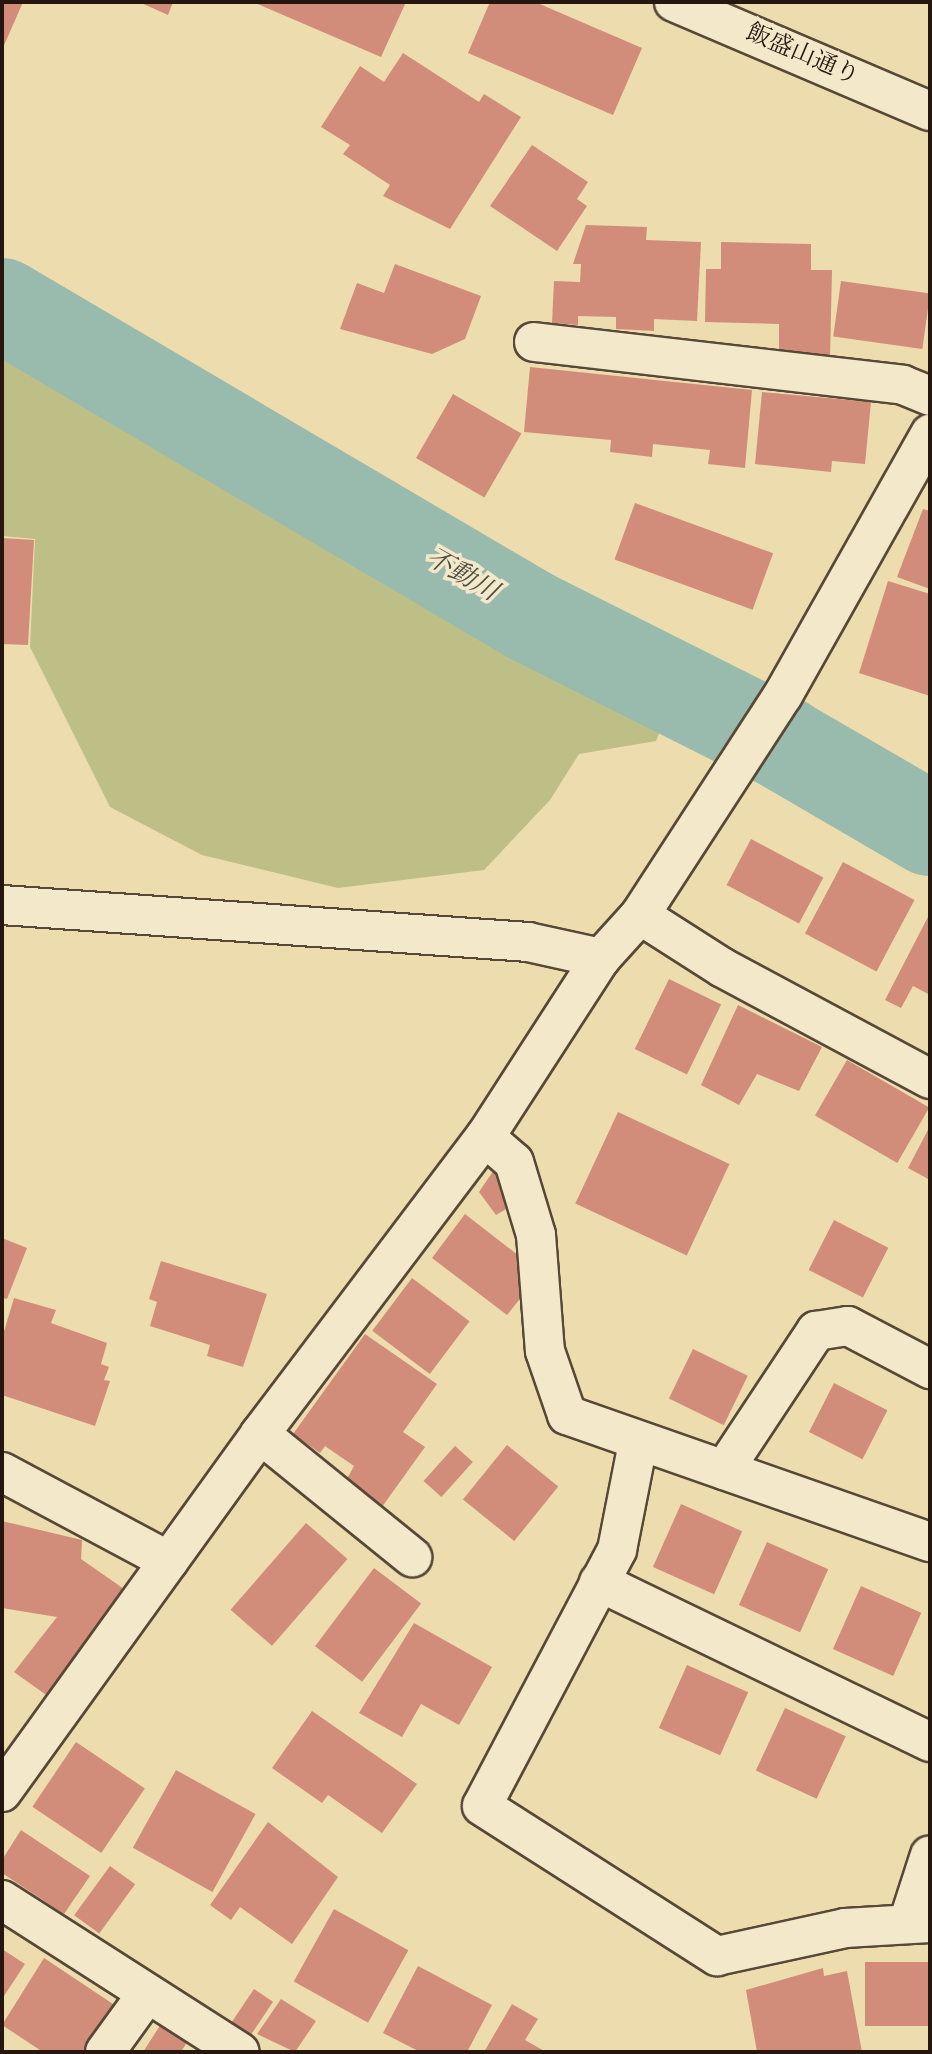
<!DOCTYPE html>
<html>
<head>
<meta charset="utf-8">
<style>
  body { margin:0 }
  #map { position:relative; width:932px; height:2054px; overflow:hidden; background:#eddcae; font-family:"Sorts Mill Goudy","Noto Serif JP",serif }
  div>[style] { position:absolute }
  .green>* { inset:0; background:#bebf86 }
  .river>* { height:94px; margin:-47px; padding:0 47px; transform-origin:47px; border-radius:47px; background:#99bbad }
  .building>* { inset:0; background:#d18d79; transform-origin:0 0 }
  .roads { filter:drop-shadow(2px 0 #574837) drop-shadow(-2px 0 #574837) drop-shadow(0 2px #574837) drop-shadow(0 -2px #574837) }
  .minor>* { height:38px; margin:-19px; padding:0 19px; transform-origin:19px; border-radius:19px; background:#f3e8ca }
  .tertiary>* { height:38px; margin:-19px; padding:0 19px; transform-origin:19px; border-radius:19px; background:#f3e8ca }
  span { translate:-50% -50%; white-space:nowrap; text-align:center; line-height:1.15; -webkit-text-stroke:7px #f3e8ca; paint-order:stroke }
  .street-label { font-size:24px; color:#25170f }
  .water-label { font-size:26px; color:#4e5046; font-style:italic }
  .frame { position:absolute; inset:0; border:4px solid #25170f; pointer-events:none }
</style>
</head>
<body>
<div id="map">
  <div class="green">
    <div style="clip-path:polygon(2px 325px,151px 410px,330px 526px,654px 700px,663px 724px,656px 741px,579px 754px,550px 800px,484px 870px,338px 888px,202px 855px,110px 807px,30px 647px,35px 539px,2px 536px)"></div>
  </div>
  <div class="river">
    <div style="left:2px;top:305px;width:613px;rotate:30.5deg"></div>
    <div style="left:530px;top:616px;width:284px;rotate:26.7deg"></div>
    <div style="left:784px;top:744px;width:169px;rotate:30.2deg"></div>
  </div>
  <div class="building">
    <div style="clip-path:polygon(2px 2px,23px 2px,2px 50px)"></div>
    <div style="clip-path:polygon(139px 2px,173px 2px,168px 15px)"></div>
    <div style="clip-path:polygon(253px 2px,406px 2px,381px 57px)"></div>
    <div style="clip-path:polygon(490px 2px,535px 2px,642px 48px,613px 115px,468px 53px)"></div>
    <div style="clip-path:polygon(403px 53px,479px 102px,484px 94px,521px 117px,450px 229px,383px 196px,390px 185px,343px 154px,350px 145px,321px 127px,360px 66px,384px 82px)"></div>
    <div style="clip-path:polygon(532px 145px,588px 182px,577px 199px,587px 206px,557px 251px,490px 206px)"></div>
    <div style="clip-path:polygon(586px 225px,647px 227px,646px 240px,701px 242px,697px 321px,654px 319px,654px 331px,616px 329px,616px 317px,578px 316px,578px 325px,552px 323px,554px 281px,580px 282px,581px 264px,573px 264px)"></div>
    <div style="clip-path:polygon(721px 242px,811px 244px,811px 270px,832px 270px,830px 360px,779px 359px,779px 324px,705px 322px,706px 269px,721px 269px)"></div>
    <div style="clip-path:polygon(395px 264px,481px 296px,465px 339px,432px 354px,340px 329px,357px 283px,384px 293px)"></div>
    <div style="left:841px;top:281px;width:90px;height:56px;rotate:8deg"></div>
    <div style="clip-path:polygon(530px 367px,752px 390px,745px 468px,708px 464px,710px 450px,653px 444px,652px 457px,610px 452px,611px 440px,524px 432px)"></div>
    <div style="clip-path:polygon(762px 392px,871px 402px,865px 464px,832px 461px,831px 472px,755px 464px)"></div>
    <div style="left:453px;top:394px;width:79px;height:74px;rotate:30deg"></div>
    <div style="left:635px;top:503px;width:147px;height:60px;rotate:20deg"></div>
    <div style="clip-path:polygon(923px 509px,930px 511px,930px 589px,897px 577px)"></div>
    <div style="clip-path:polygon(2px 538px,34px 540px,28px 645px,2px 644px)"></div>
    <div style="clip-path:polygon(888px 581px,930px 594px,930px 696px,859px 673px)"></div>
    <div style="left:751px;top:839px;width:82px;height:52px;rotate:28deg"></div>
    <div style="left:843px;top:862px;width:81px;height:81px;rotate:28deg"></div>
    <div style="clip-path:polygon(930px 913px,930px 995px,913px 986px,901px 1008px,885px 1000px)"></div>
    <div style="left:669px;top:979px;width:58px;height:78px;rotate:26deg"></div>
    <div style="clip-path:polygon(738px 1005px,822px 1047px,799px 1091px,757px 1074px,739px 1105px,701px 1085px)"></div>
    <div style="left:847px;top:1060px;width:95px;height:64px;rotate:30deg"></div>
    <div style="left:618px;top:1112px;width:123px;height:101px;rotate:25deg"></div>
    <div style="clip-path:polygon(930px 1126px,930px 1180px,908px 1168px)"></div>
    <div style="clip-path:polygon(498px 1164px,513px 1205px,496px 1215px,479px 1192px)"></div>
    <div style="clip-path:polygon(465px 1214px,523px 1259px,523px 1295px,507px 1315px,432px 1258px)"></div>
    <div style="left:834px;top:1220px;width:61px;height:56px;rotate:27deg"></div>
    <div style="clip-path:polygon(2px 1238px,27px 1248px,7px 1299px,2px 1298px)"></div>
    <div style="clip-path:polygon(161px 1261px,267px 1294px,243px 1367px,207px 1356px,210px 1345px,150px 1326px,157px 1302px,149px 1299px)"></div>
    <div style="left:412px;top:1278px;width:72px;height:66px;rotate:37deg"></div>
    <div style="clip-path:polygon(14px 1298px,56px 1310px,51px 1323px,107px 1343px,101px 1364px,109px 1367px,104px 1380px,110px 1381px,95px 1426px,2px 1395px,2px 1338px)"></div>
    <div style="clip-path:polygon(365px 1334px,437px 1384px,403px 1432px,425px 1447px,379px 1511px,343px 1486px,354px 1466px,325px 1446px,320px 1453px,293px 1434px)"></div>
    <div style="left:693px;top:1349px;width:61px;height:55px;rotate:26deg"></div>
    <div style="left:834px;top:1383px;width:60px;height:55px;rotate:27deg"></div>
    <div style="left:507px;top:1445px;width:66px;height:70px;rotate:39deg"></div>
    <div style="left:455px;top:1446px;width:24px;height:47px;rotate:42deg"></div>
    <div style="left:681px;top:1504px;width:67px;height:69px;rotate:24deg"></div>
    <div style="clip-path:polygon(2px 1521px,82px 1540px,81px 1559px,124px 1589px,49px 1697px,14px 1672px,57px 1617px,2px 1608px)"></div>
    <div style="left:306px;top:1523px;width:55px;height:115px;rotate:41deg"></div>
    <div style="left:767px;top:1542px;width:67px;height:69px;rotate:24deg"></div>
    <div style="left:374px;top:1568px;width:59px;height:98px;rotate:37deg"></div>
    <div style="left:861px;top:1586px;width:66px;height:69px;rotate:24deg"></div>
    <div style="clip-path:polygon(414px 1623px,492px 1667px,459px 1725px,421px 1704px,402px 1737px,359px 1713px)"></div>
    <div style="left:687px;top:1665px;width:67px;height:69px;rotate:24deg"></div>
    <div style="left:785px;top:1708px;width:67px;height:69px;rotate:25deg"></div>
    <div style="clip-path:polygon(312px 1711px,417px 1784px,382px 1833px,328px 1795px,322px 1803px,272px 1768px)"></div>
    <div style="left:76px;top:1742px;width:83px;height:78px;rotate:34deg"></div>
    <div style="left:176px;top:1770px;width:91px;height:89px;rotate:29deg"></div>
    <div style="clip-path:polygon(268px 1822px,338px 1877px,292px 1944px,240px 1907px,231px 1920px,210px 1905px)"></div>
    <div style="clip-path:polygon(21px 1830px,90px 1876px,64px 1914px,2px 1873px,2px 1860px)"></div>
    <div style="left:110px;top:1866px;width:31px;height:61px;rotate:36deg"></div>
    <div style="left:334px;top:1909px;width:85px;height:83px;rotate:29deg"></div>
    <div style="clip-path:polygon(2px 1949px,25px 1964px,2px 1999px)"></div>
    <div style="clip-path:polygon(44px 1958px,119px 2008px,90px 2052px,43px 2052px,2px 2025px)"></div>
    <div style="left:930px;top:1962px;width:64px;height:65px;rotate:90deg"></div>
    <div style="clip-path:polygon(418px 1966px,492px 2005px,467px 2052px,420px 2052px,383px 2033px)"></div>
    <div style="clip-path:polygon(823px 1968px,824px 1976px,847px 1971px,862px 2052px,757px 2052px,746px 1990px)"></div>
    <div style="left:254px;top:1989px;width:23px;height:41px;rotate:34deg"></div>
    <div style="clip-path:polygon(281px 1999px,316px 2021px,295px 2052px,257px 2034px)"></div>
    <div style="clip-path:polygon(512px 2004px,538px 2019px,525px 2040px,546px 2052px,484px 2052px)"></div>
    <div style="clip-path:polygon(161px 2024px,187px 2042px,181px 2052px,143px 2052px)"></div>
  </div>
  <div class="roads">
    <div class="minor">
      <div style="left:534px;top:342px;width:371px;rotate:6.6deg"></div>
      <div style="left:903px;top:385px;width:29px;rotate:22deg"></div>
      <div style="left:2px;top:905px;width:527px;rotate:4.02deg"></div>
      <div style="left:528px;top:942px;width:75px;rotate:12.4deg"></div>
      <div style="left:640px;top:915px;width:98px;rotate:32.6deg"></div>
      <div style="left:723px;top:968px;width:235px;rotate:28.2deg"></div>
      <div style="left:485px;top:1137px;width:38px;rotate:41deg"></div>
      <div style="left:514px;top:1162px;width:76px;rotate:73.2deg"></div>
      <div style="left:536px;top:1235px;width:116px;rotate:85.6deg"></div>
      <div style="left:545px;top:1351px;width:68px;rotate:71deg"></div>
      <div style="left:567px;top:1415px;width:385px;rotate:19.3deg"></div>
      <div style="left:260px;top:1434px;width:196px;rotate:39deg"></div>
      <div style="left:638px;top:1443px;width:109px;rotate:101.1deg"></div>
      <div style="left:617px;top:1550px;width:289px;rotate:117.8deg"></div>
      <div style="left:482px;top:1806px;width:279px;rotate:32.6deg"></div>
      <div style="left:717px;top:1956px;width:131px;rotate:-12.3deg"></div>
      <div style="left:845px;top:1928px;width:85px;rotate:-3.4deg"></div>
      <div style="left:724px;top:1470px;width:167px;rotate:-56.5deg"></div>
      <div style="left:816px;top:1331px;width:32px;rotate:-9deg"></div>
      <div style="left:848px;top:1326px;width:93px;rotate:27.7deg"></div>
      <div style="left:2px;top:1472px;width:189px;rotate:28.1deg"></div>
      <div style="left:599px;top:1582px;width:368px;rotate:25.8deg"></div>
      <div style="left:2px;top:1792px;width:441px;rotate:-54.2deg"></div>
      <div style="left:260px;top:1434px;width:373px;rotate:-52.9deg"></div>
      <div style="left:485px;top:1137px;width:213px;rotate:-57.1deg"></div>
      <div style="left:601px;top:958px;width:58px;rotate:-47.8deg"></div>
      <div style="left:640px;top:915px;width:262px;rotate:-57deg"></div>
      <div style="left:783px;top:695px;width:300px;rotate:-60.6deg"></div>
      <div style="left:2px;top:1900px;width:282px;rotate:32.6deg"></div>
      <div style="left:908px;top:1923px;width:71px;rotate:-72.1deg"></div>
      <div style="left:105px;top:2052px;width:72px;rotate:-54.1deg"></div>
    </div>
    <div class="tertiary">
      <div style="left:674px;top:2px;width:278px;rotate:23.1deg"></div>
    </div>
  </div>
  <div class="street-label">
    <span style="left:802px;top:56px;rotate:23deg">飯盛山通り</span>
  </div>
  <div class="water-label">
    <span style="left:461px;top:576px;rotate:30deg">不動川</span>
  </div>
  <div class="frame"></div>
</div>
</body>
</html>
